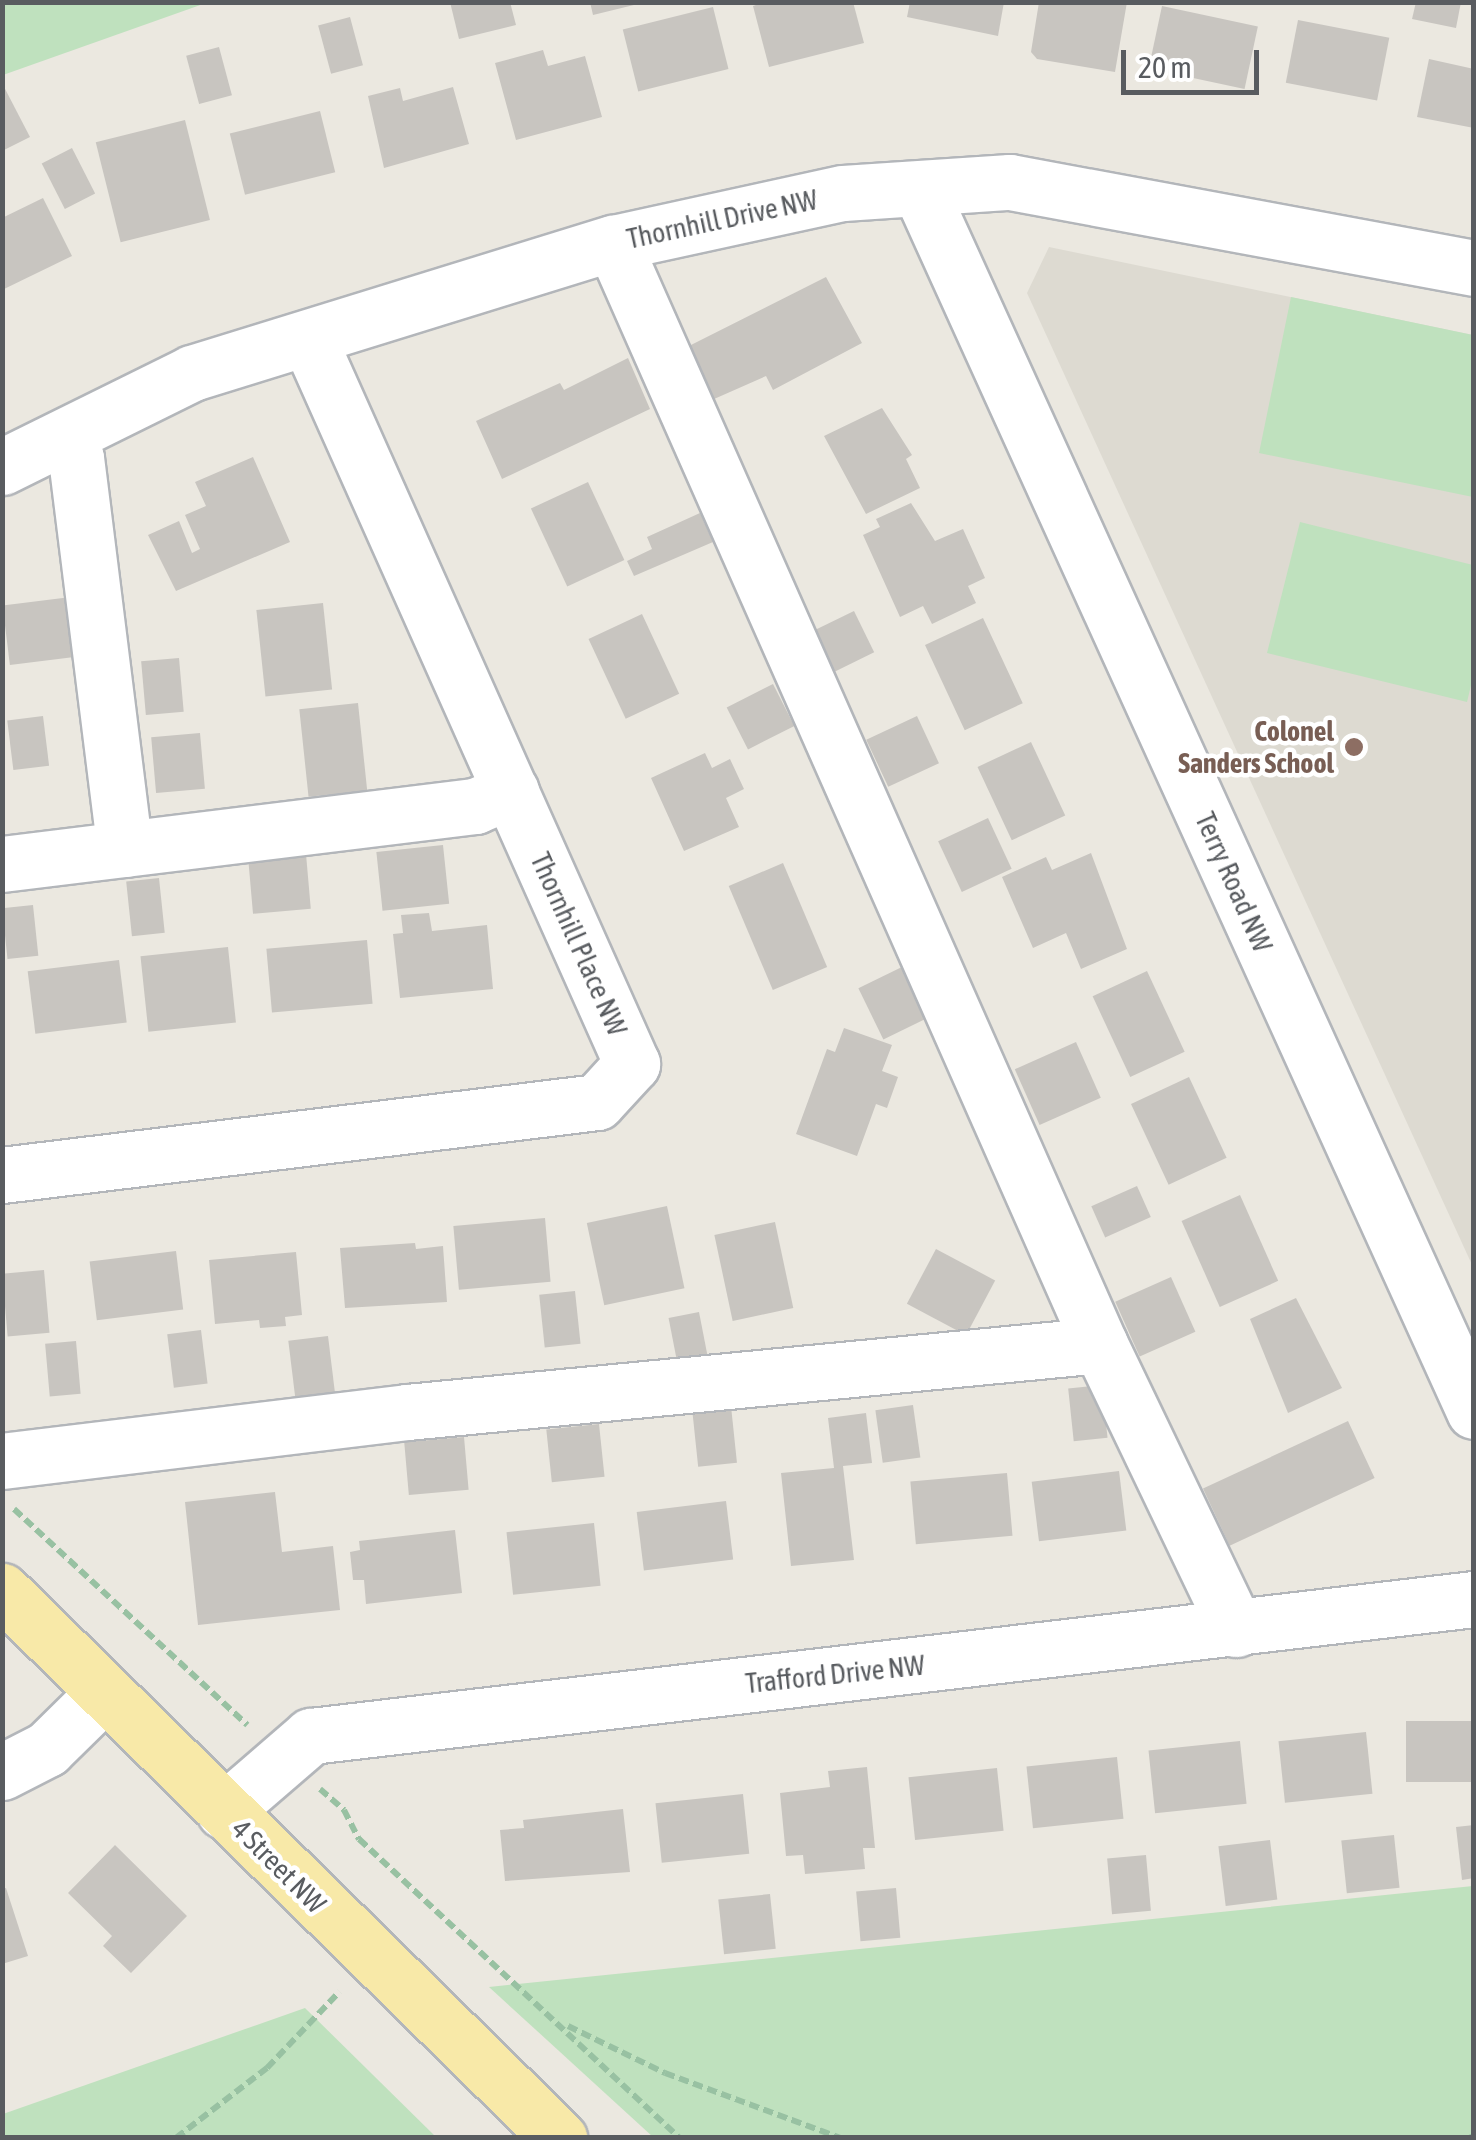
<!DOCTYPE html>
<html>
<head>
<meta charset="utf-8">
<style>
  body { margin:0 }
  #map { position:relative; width:1476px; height:2140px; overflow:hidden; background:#ebe8e0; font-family:"Asap Condensed",sans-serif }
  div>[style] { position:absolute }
  .education>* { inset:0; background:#dddad1 }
  .green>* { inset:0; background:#bfe1be }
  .building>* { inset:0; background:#c8c5c0; transform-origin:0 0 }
  .path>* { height:6px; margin-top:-3px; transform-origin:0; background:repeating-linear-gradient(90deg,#98c1a2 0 10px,transparent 0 15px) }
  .roads { filter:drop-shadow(2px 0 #b3b6ba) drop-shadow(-2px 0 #b3b6ba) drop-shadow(0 2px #b3b6ba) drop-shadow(0 -2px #b3b6ba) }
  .minor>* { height:55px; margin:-27.5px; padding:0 27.5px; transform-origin:27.5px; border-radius:27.5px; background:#fff }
  .major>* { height:55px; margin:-27.5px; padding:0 27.5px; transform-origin:27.5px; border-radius:27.5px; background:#f8e9a8 }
  .dots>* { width:28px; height:28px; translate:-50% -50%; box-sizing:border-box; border:5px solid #fff; border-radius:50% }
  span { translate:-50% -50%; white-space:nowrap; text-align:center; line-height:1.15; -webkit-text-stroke:9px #fff; paint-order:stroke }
  .street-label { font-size:28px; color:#595c60 }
  .education-label { font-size:28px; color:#785e54; font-weight:700 }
  .right { translate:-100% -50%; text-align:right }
  .frame { position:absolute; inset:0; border:5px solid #595c60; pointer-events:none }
  .scale { position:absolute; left:1121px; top:50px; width:138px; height:45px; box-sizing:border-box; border:5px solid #595c60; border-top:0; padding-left:12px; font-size:30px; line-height:35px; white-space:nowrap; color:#595c60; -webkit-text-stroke:8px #fff; paint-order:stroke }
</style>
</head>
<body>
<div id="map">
  <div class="education">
    <div style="clip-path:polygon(1049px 247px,1473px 335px,1473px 1267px,1027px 293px)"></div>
  </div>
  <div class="green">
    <div style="clip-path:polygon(3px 2px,206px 2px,206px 3px,3px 75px)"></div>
    <div style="clip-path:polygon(1291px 297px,1473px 335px,1473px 497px,1259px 453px)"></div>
    <div style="clip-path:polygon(1300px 522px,1473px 565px,1473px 677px,1467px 702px,1267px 653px)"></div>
    <div style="clip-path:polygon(1473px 1886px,1473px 2137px,653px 2137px,489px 1987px)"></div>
    <div style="clip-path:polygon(305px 2008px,436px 2137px,3px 2137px,3px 2114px)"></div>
  </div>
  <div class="building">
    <div style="clip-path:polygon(450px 2px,510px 2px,516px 25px,459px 39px)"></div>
    <div style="clip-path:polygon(590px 2px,638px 2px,638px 4px,593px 15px)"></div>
    <div style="clip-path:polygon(765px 2px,853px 2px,864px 43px,769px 67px,753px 6px)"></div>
    <div style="clip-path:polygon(910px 2px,1004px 2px,998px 36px,907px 17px)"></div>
    <div style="clip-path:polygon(1039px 2px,1127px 2px,1115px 72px,1037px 59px,1031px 52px)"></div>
    <div style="clip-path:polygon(1416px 2px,1461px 2px,1456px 28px,1412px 19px)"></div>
    <div style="left:1162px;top:6px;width:98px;height:64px;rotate:12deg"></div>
    <div style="left:713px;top:7px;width:64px;height:93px;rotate:76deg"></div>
    <div style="left:350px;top:17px;width:50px;height:33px;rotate:75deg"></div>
    <div style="left:1298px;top:20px;width:93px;height:64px;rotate:11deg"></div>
    <div style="left:219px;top:47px;width:50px;height:34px;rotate:75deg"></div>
    <div style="clip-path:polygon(543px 50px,548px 66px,585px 56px,602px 117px,516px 140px,495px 63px)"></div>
    <div style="clip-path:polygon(1429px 59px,1474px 69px,1474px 128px,1417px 117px)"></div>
    <div style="clip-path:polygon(2px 83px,30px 137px,2px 151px)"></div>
    <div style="clip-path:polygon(453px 87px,469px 144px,384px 168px,368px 96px,400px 88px,403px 101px)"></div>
    <div style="left:320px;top:111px;width:63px;height:93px;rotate:76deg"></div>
    <div style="left:185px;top:120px;width:103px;height:92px;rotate:76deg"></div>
    <div style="left:72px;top:148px;width:51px;height:34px;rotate:63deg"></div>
    <div style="clip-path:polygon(43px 198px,72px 256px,2px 290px,2px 218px)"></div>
    <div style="clip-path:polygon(826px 277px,862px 343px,773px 390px,766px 376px,705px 403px,681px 350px)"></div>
    <div style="clip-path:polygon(628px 358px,650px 409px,502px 479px,476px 421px,560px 383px,564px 390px)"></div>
    <div style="clip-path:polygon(882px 408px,912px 455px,906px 459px,920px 488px,866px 514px,824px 436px)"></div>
    <div style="clip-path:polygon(253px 457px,290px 542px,176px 591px,148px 535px,179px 521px,192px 553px,200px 549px,185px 515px,206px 506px,195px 482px)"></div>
    <div style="left:588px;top:482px;width:86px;height:63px;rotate:65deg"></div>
    <div style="clip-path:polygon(911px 503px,935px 541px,963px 529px,985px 578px,968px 586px,976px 603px,932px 624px,923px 606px,900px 617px,863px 535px,880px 527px,876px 519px)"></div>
    <div style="clip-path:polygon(700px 513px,713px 542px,634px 576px,627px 561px,652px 549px,647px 537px)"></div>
    <div style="left:79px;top:596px;width:60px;height:77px;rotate:83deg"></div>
    <div style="left:323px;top:603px;width:87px;height:67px;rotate:84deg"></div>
    <div style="left:854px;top:611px;width:46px;height:48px;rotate:64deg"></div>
    <div style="left:642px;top:614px;width:88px;height:59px;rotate:65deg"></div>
    <div style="left:983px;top:618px;width:94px;height:64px;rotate:65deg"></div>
    <div style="left:179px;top:658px;width:54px;height:38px;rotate:85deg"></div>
    <div style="left:773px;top:684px;width:47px;height:52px;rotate:63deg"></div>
    <div style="left:358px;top:703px;width:88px;height:59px;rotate:84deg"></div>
    <div style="left:43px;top:716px;width:50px;height:36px;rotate:83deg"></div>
    <div style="left:917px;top:716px;width:52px;height:56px;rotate:65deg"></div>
    <div style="left:200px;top:733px;width:56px;height:49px;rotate:85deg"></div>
    <div style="left:1031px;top:742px;width:81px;height:59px;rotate:65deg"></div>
    <div style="clip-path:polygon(705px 753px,712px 768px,730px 759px,744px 789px,726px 798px,739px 827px,684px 851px,651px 778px)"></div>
    <div style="left:988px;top:818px;width:56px;height:55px;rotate:65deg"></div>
    <div style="left:443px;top:845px;width:59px;height:67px;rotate:84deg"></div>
    <div style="clip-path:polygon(1091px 853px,1127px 949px,1081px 969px,1066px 933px,1033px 948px,1002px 877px,1046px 857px,1052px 870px)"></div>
    <div style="left:306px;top:854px;width:55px;height:58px;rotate:85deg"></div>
    <div style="left:783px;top:863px;width:113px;height:59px;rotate:67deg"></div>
    <div style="left:159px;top:878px;width:55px;height:33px;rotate:84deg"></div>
    <div style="left:33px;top:905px;width:51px;height:31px;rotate:84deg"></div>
    <div style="clip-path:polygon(429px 913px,432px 931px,487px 925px,493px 989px,400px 998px,393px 934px,403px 933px,401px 915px)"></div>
    <div style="left:367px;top:940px;width:64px;height:101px;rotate:85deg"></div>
    <div style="left:228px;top:947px;width:76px;height:88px;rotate:84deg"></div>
    <div style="left:119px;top:960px;width:63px;height:92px;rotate:83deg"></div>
    <div style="left:906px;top:965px;width:57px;height:53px;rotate:64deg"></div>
    <div style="left:1147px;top:971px;width:89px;height:60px;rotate:65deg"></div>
    <div style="clip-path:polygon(844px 1028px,892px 1045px,882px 1071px,898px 1077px,887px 1108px,876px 1104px,857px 1156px,796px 1134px,827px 1049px,835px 1052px)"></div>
    <div style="left:1076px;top:1042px;width:61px;height:67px;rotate:66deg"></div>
    <div style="left:1189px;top:1077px;width:89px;height:64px;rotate:65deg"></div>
    <div style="left:1137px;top:1186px;width:34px;height:50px;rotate:66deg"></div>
    <div style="left:1240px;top:1195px;width:94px;height:64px;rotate:66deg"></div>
    <div style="left:667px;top:1206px;width:84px;height:82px;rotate:78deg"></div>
    <div style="left:545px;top:1218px;width:64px;height:92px;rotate:85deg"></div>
    <div style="left:775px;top:1222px;width:88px;height:62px;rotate:78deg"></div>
    <div style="clip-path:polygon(415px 1243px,416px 1249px,443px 1246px,447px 1302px,345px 1308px,340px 1248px)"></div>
    <div style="left:936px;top:1249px;width:67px;height:62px;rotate:28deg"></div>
    <div style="left:176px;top:1251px;width:59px;height:87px;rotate:83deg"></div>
    <div style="clip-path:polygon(296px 1252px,302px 1315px,285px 1317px,286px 1326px,260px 1328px,259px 1320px,215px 1324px,209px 1260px)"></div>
    <div style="left:44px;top:1270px;width:63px;height:42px;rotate:85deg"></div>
    <div style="left:1171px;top:1277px;width:60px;height:61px;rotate:66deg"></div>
    <div style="left:575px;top:1291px;width:53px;height:36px;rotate:84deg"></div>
    <div style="clip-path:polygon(1296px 1298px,1342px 1388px,1288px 1413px,1250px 1319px)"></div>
    <div style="left:699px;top:1312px;width:48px;height:31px;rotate:79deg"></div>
    <div style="left:201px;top:1330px;width:54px;height:34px;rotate:83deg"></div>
    <div style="left:328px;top:1336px;width:58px;height:40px;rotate:83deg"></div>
    <div style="left:76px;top:1341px;width:53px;height:31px;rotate:85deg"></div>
    <div style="left:1102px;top:1385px;width:53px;height:34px;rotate:84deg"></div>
    <div style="left:913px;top:1405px;width:53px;height:38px;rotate:82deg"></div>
    <div style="left:731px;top:1406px;width:57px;height:39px;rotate:84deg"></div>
    <div style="clip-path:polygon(866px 1413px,872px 1463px,843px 1466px,854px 1560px,791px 1566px,781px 1473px,834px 1468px,828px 1418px)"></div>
    <div style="left:1348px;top:1421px;width:63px;height:160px;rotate:65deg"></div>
    <div style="left:599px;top:1424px;width:53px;height:53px;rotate:84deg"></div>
    <div style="left:464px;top:1437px;width:53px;height:60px;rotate:85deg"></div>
    <div style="left:1119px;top:1471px;width:60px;height:88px;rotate:83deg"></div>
    <div style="left:1007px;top:1473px;width:63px;height:97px;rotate:85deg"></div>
    <div style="clip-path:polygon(275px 1492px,282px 1552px,333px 1546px,340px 1610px,198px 1625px,185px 1502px)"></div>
    <div style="left:726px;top:1501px;width:59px;height:90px;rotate:83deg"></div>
    <div style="left:594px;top:1523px;width:63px;height:88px;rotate:84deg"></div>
    <div style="clip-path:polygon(455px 1530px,462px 1593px,366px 1604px,364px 1580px,353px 1580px,350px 1552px,360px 1550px,359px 1541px)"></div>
    <div style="left:1474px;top:1721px;width:61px;height:68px;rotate:90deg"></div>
    <div style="left:1366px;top:1732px;width:62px;height:88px;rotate:84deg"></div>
    <div style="left:1240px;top:1741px;width:63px;height:92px;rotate:84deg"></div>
    <div style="left:1117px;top:1757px;width:62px;height:91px;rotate:84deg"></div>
    <div style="clip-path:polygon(867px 1767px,875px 1848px,863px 1848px,865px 1869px,805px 1874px,803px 1855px,786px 1856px,780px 1793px,830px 1787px,828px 1771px)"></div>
    <div style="left:997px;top:1768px;width:63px;height:89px;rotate:84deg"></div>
    <div style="left:743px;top:1794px;width:60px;height:88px;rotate:84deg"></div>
    <div style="clip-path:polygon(623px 1809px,630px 1872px,505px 1881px,500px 1830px,524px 1828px,523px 1820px)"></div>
    <div style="clip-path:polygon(1474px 1825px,1474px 1878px,1462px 1880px,1456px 1827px)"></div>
    <div style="left:1394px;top:1835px;width:53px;height:53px;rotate:84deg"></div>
    <div style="left:1270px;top:1840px;width:60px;height:52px;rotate:83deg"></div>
    <div style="clip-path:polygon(115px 1845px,187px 1916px,131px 1973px,103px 1946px,112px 1936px,68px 1893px)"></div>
    <div style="left:1146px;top:1855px;width:56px;height:39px;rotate:85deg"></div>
    <div style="clip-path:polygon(6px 1888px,28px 1956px,2px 1964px,2px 1889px)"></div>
    <div style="left:896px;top:1888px;width:50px;height:40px;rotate:85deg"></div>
    <div style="left:770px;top:1894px;width:55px;height:52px;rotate:84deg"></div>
  </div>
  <div class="path">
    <div style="left:14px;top:1509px;width:318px;rotate:42.8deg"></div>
    <div style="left:320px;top:1789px;width:32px;rotate:41deg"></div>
    <div style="left:344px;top:1810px;width:33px;rotate:63deg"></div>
    <div style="left:359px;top:1839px;width:439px;rotate:43deg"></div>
    <div style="left:568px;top:2026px;width:108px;rotate:25.9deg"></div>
    <div style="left:665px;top:2073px;width:188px;rotate:20.3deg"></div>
    <div style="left:176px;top:2138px;width:115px;rotate:-37.6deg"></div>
    <div style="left:267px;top:2068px;width:105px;rotate:-46.5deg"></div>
    <div style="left:1469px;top:2138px;width:5px;rotate:-22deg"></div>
  </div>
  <div class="roads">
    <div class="minor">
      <div style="left:920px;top:190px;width:1341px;rotate:65.59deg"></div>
      <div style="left:613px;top:243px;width:1205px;rotate:66.16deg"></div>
      <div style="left:1100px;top:1345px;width:315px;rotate:64.4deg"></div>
      <div style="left:67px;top:436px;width:24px;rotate:68deg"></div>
      <div style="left:76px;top:458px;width:394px;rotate:82.9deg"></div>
      <div style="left:2px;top:467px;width:212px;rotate:-26.3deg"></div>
      <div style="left:192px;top:373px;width:441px;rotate:-17.2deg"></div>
      <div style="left:613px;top:243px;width:235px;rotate:-12.3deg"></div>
      <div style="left:843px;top:193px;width:167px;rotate:-3.8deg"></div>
      <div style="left:1010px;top:182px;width:472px;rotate:10.5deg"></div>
      <div style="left:2px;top:864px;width:477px;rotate:-7deg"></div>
      <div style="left:475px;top:806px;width:39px;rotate:-23deg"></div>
      <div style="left:2px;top:1175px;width:599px;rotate:-6.99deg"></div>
      <div style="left:597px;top:1102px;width:52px;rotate:-47.4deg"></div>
      <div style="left:632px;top:1064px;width:793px;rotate:-114.04deg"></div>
      <div style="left:2px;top:1461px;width:408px;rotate:-6.9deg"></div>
      <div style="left:407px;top:1412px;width:696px;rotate:-5.52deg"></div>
      <div style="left:2px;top:1772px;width:51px;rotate:-27.1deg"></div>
      <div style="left:47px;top:1749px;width:80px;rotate:-44.5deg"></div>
      <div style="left:224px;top:1811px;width:115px;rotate:-40.8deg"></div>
      <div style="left:311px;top:1736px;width:1171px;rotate:-6.72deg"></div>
    </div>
    <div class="major">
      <div style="left:2px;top:1591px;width:781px;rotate:44.48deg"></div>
    </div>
  </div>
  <div class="dots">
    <div style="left:1354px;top:747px;background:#8d6e63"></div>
  </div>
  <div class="street-label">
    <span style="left:722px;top:219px;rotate:-12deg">Thornhill Drive NW</span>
    <span style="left:1234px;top:882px;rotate:66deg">Terry Road NW</span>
    <span style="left:579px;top:944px;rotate:66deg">Thornhill Place NW</span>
    <span style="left:835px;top:1674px;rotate:-6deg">Trafford Drive NW</span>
    <span style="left:279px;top:1866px;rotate:45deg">4 Street NW</span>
  </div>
  <div class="education-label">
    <span class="right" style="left:1334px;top:747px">Colonel<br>Sanders School</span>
  </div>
  <div class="frame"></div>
  <div class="scale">20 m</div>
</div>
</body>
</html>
